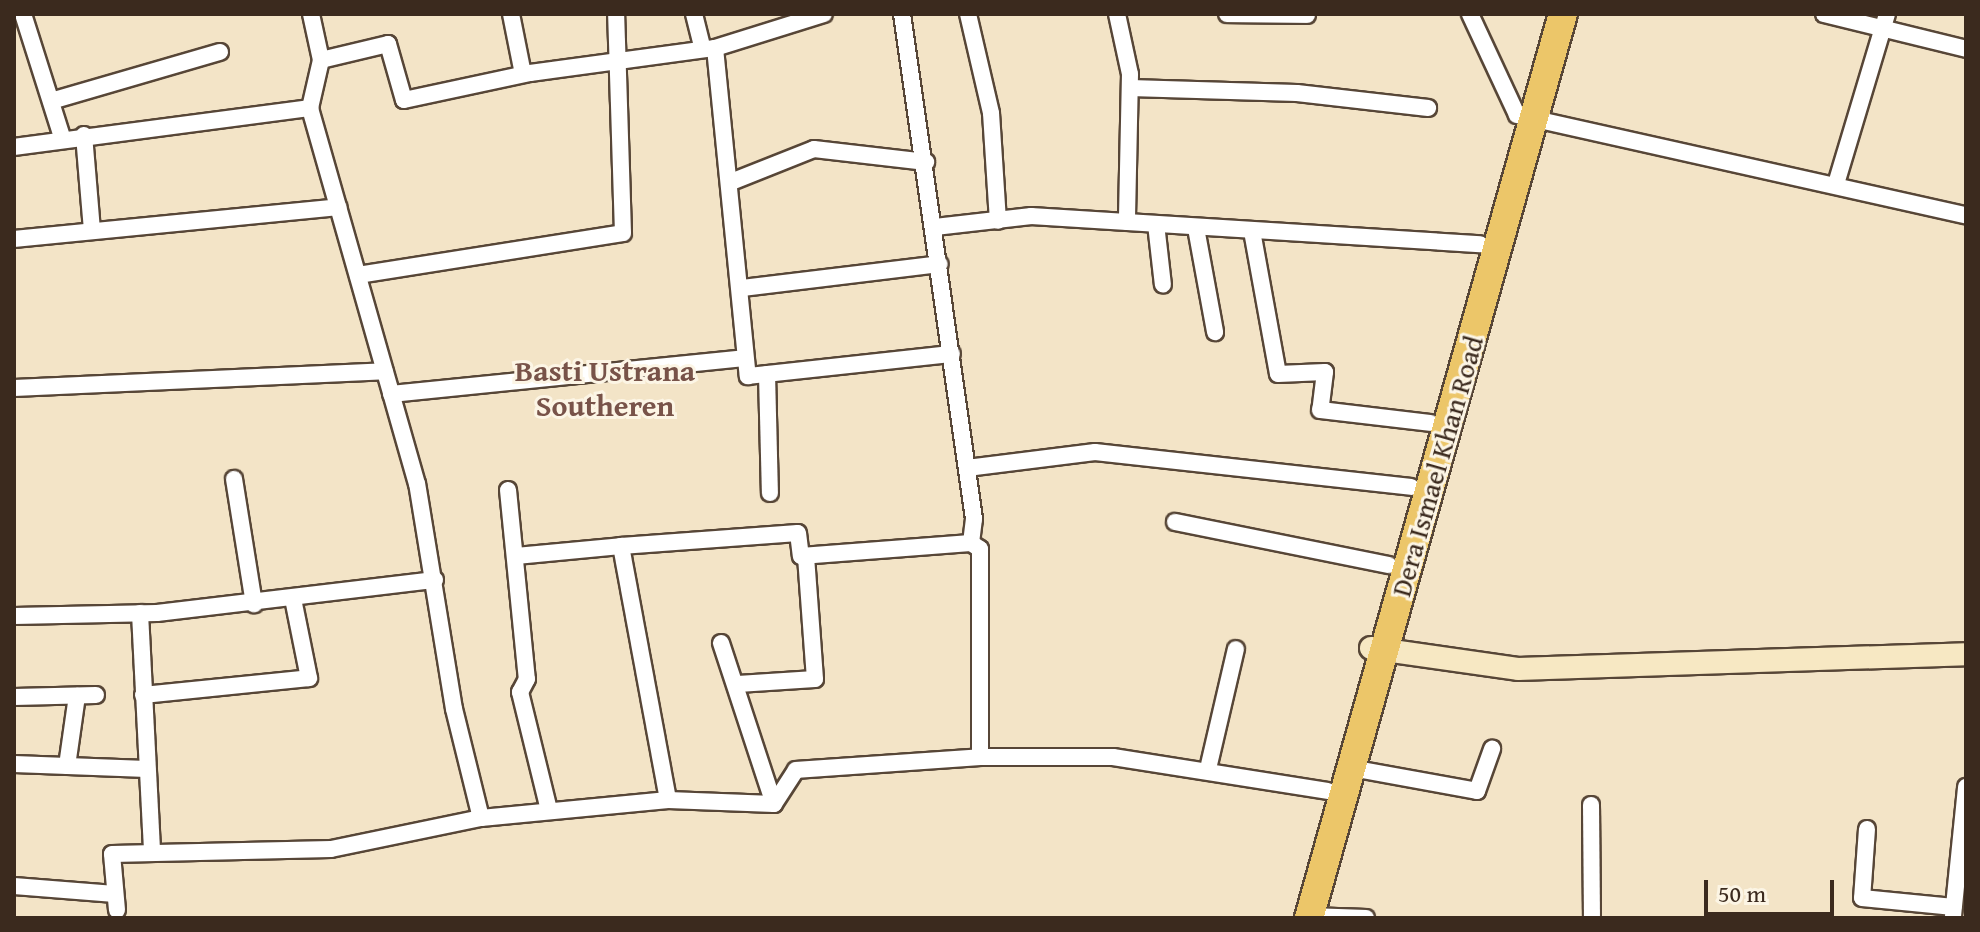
<!DOCTYPE html>
<style>
body{margin:0}
#map{position:relative;width:1980px;height:932px;overflow:hidden;background:#f3e4c7;font-family:"Gentium Book Plus",serif}
div>[style]{position:absolute}
[style*='--x']{left:calc(var(--x)*1px);top:calc(var(--y)*1px);width:calc(var(--w)*1px);rotate:calc(var(--a)*1deg)}
.roads{filter:drop-shadow(2px 0 #574637) drop-shadow(-2px 0 #574637) drop-shadow(0 2px #574637) drop-shadow(0 -2px #574637)}
.street>*{height:16px;margin:-8px;padding:0 8px;transform-origin:8px;border-radius:8px;background:#fff}
.secondary>*{height:22px;margin:-11px;padding:0 11px;transform-origin:11px;border-radius:11px;background:#f7e8c3}
.highway>*{height:28px;margin:-14px;padding:0 14px;transform-origin:14px;border-radius:14px;background:#ecc669}
span{translate:-50% -50%;white-space:nowrap;text-align:center;line-height:1.15;-webkit-text-stroke:6px #fcf5e5;paint-order:stroke}
.street-label{font-size:28px;color:#3b2a1e}
.neighbourhood-label{font-size:30px;color:#785349;font-weight:700}
.frame{position:absolute;inset:0;border:16px solid #3b2a1e;pointer-events:none}
.scale{position:absolute;left:1704px;top:880px;width:130px;height:36px;box-sizing:border-box;border:4px solid #3b2a1e;border-top:0;padding-left:10px;font-size:24px;line-height:28px;white-space:nowrap;color:#3b2a1e;-webkit-text-stroke:6px #fcf5e5;paint-order:stroke}
</style>
<div id="map">
<div class="roads">
<div class="street">
<div style="--x:23;--y:14;--w:129;--a:72.4"></div>
<div style="--x:511;--y:14;--w:61;--a:78.7"></div>
<div style="--x:694;--y:14;--w:36;--a:76"></div>
<div style="--x:968;--y:14;--w:102;--a:76.9"></div>
<div style="--x:991;--y:113;--w:108;--a:86.3"></div>
<div style="--x:1117;--y:14;--w:61;--a:77.8"></div>
<div style="--x:1130;--y:74;--w:148;--a:91.2"></div>
<div style="--x:1227;--y:14;--w:80;--a:0.7"></div>
<div style="--x:1470;--y:14;--w:111;--a:65"></div>
<div style="--x:1517;--y:115;--w:460;--a:12.6"></div>
<div style="--x:1824;--y:14;--w:146;--a:13.8"></div>
<div style="--x:715;--y:48;--w:330;--a:84.3"></div>
<div style="--x:748;--y:376;--w:205;--a:-6.2"></div>
<div style="--x:321;--y:60;--w:69;--a:-13.4"></div>
<div style="--x:388;--y:44;--w:58;--a:74.1"></div>
<div style="--x:404;--y:100;--w:129;--a:-12.1"></div>
<div style="--x:530;--y:73;--w:187;--a:-7.7"></div>
<div style="--x:715;--y:48;--w:114;--a:-17.3"></div>
<div style="--x:1130;--y:88;--w:167;--a:1.7"></div>
<div style="--x:1297;--y:93;--w:132;--a:6.5"></div>
<div style="--x:51;--y:101;--w:176;--a:-16.2"></div>
<div style="--x:84;--y:135;--w:95;--a:85.2"></div>
<div style="--x:14;--y:147;--w:299;--a:-7.5"></div>
<div style="--x:731;--y:182;--w:89;--a:-21.7"></div>
<div style="--x:814;--y:149;--w:113;--a:6.6"></div>
<div style="--x:1836;--y:184;--w:177;--a:-73.3"></div>
<div style="--x:1156;--y:224;--w:61;--a:83.5"></div>
<div style="--x:935;--y:227;--w:97;--a:-6.5"></div>
<div style="--x:1031;--y:216;--w:450;--a:3.6"></div>
<div style="--x:1196;--y:228;--w:106;--a:79.6"></div>
<div style="--x:1252;--y:231;--w:145;--a:79.7"></div>
<div style="--x:1278;--y:374;--w:47;--a:-2.4"></div>
<div style="--x:1325;--y:372;--w:38;--a:97"></div>
<div style="--x:1320;--y:410;--w:111;--a:6.7"></div>
<div style="--x:14;--y:239;--w:326;--a:-5.6"></div>
<div style="--x:358;--y:275;--w:268;--a:-9"></div>
<div style="--x:623;--y:233;--w:219;--a:-91.8"></div>
<div style="--x:742;--y:288;--w:199;--a:-6.9"></div>
<div style="--x:767;--y:374;--w:119;--a:88.6"></div>
<div style="--x:14;--y:388;--w:371;--a:-2.6"></div>
<div style="--x:391;--y:394;--w:355;--a:-5.8"></div>
<div style="--x:967;--y:468;--w:129;--a:-7.1"></div>
<div style="--x:1095;--y:452;--w:318;--a:6.3"></div>
<div style="--x:234;--y:479;--w:127;--a:80.9"></div>
<div style="--x:508;--y:490;--w:190;--a:84.3"></div>
<div style="--x:527;--y:679;--w:15;--a:118"></div>
<div style="--x:520;--y:692;--w:122;--a:76.2"></div>
<div style="--x:1175;--y:522;--w:218;--a:11.4"></div>
<div style="--x:621;--y:546;--w:177;--a:-4.2"></div>
<div style="--x:798;--y:533;--w:23;--a:83"></div>
<div style="--x:801;--y:556;--w:170;--a:-4.4"></div>
<div style="--x:516;--y:556;--w:105;--a:-5.4"></div>
<div style="--x:621;--y:546;--w:258;--a:79.5"></div>
<div style="--x:140;--y:613;--w:238;--a:87.1"></div>
<div style="--x:14;--y:616;--w:143;--a:-1.2"></div>
<div style="--x:157;--y:613;--w:280;--a:-6.8"></div>
<div style="--x:721;--y:643;--w:169;--a:71.8"></div>
<div style="--x:738;--y:684;--w:77;--a:-3.7"></div>
<div style="--x:815;--y:679;--w:123;--a:-94.2"></div>
<div style="--x:143;--y:695;--w:167;--a:-5.8"></div>
<div style="--x:309;--y:678;--w:81;--a:-101.4"></div>
<div style="--x:14;--y:697;--w:82;--a:-1.4"></div>
<div style="--x:980;--y:757;--w:133;--a:0"></div>
<div style="--x:1113;--y:757;--w:217;--a:9"></div>
<div style="--x:14;--y:764;--w:133;--a:2.2"></div>
<div style="--x:67;--y:766;--w:71;--a:-81.9"></div>
<div style="--x:1351;--y:768;--w:128;--a:10.3"></div>
<div style="--x:1477;--y:791;--w:45;--a:-70.3"></div>
<div style="--x:1208;--y:769;--w:123;--a:-76.9"></div>
<div style="--x:1591;--y:805;--w:113;--a:89.5"></div>
<div style="--x:481;--y:818;--w:188;--a:-5.5"></div>
<div style="--x:668;--y:800;--w:106;--a:2.2"></div>
<div style="--x:774;--y:804;--w:40;--a:-57.1"></div>
<div style="--x:796;--y:770;--w:184;--a:-4"></div>
<div style="--x:980;--y:757;--w:208;--a:-90"></div>
<div style="--x:980;--y:549;--w:11;--a:-146"></div>
<div style="--x:971;--y:543;--w:24;--a:-83"></div>
<div style="--x:974;--y:519;--w:510;--a:-98.11"></div>
<div style="--x:1867;--y:829;--w:69;--a:94.1"></div>
<div style="--x:1862;--y:898;--w:92;--a:5.6"></div>
<div style="--x:14;--y:886;--w:101;--a:4.5"></div>
<div style="--x:117;--y:910;--w:56;--a:-95.1"></div>
<div style="--x:112;--y:854;--w:219;--a:-1.3"></div>
<div style="--x:331;--y:849;--w:153;--a:-11.7"></div>
<div style="--x:481;--y:818;--w:112;--a:-103.9"></div>
<div style="--x:454;--y:709;--w:228;--a:-99.3"></div>
<div style="--x:417;--y:484;--w:391;--a:-105.9"></div>
<div style="--x:310;--y:108;--w:49;--a:-77.1"></div>
<div style="--x:321;--y:60;--w:47;--a:-102.3"></div>
<div style="--x:1310;--y:916;--w:56;--a:2"></div>
<div style="--x:1953;--y:916;--w:130;--a:-84.2"></div>
</div>
<div class="secondary">
<div style="--x:1371;--y:648;--w:148;--a:8.1"></div>
<div style="--x:1518;--y:669;--w:448;--a:-1.9"></div>
</div>
<div class="highway">
<div style="--x:1309;--y:918;--w:939;--a:-74.31"></div>
</div>
</div>
<div class="street-label">
<span style="left:1437px;top:466px;rotate:-74deg">Dera Ismael Khan Road</span>
</div>
<div class="neighbourhood-label">
<span style="left:605px;top:387px">Basti Ustrana<br>Southeren</span>
</div>
<div class="frame"></div>
<div class="scale">50 m</div>
</div>
